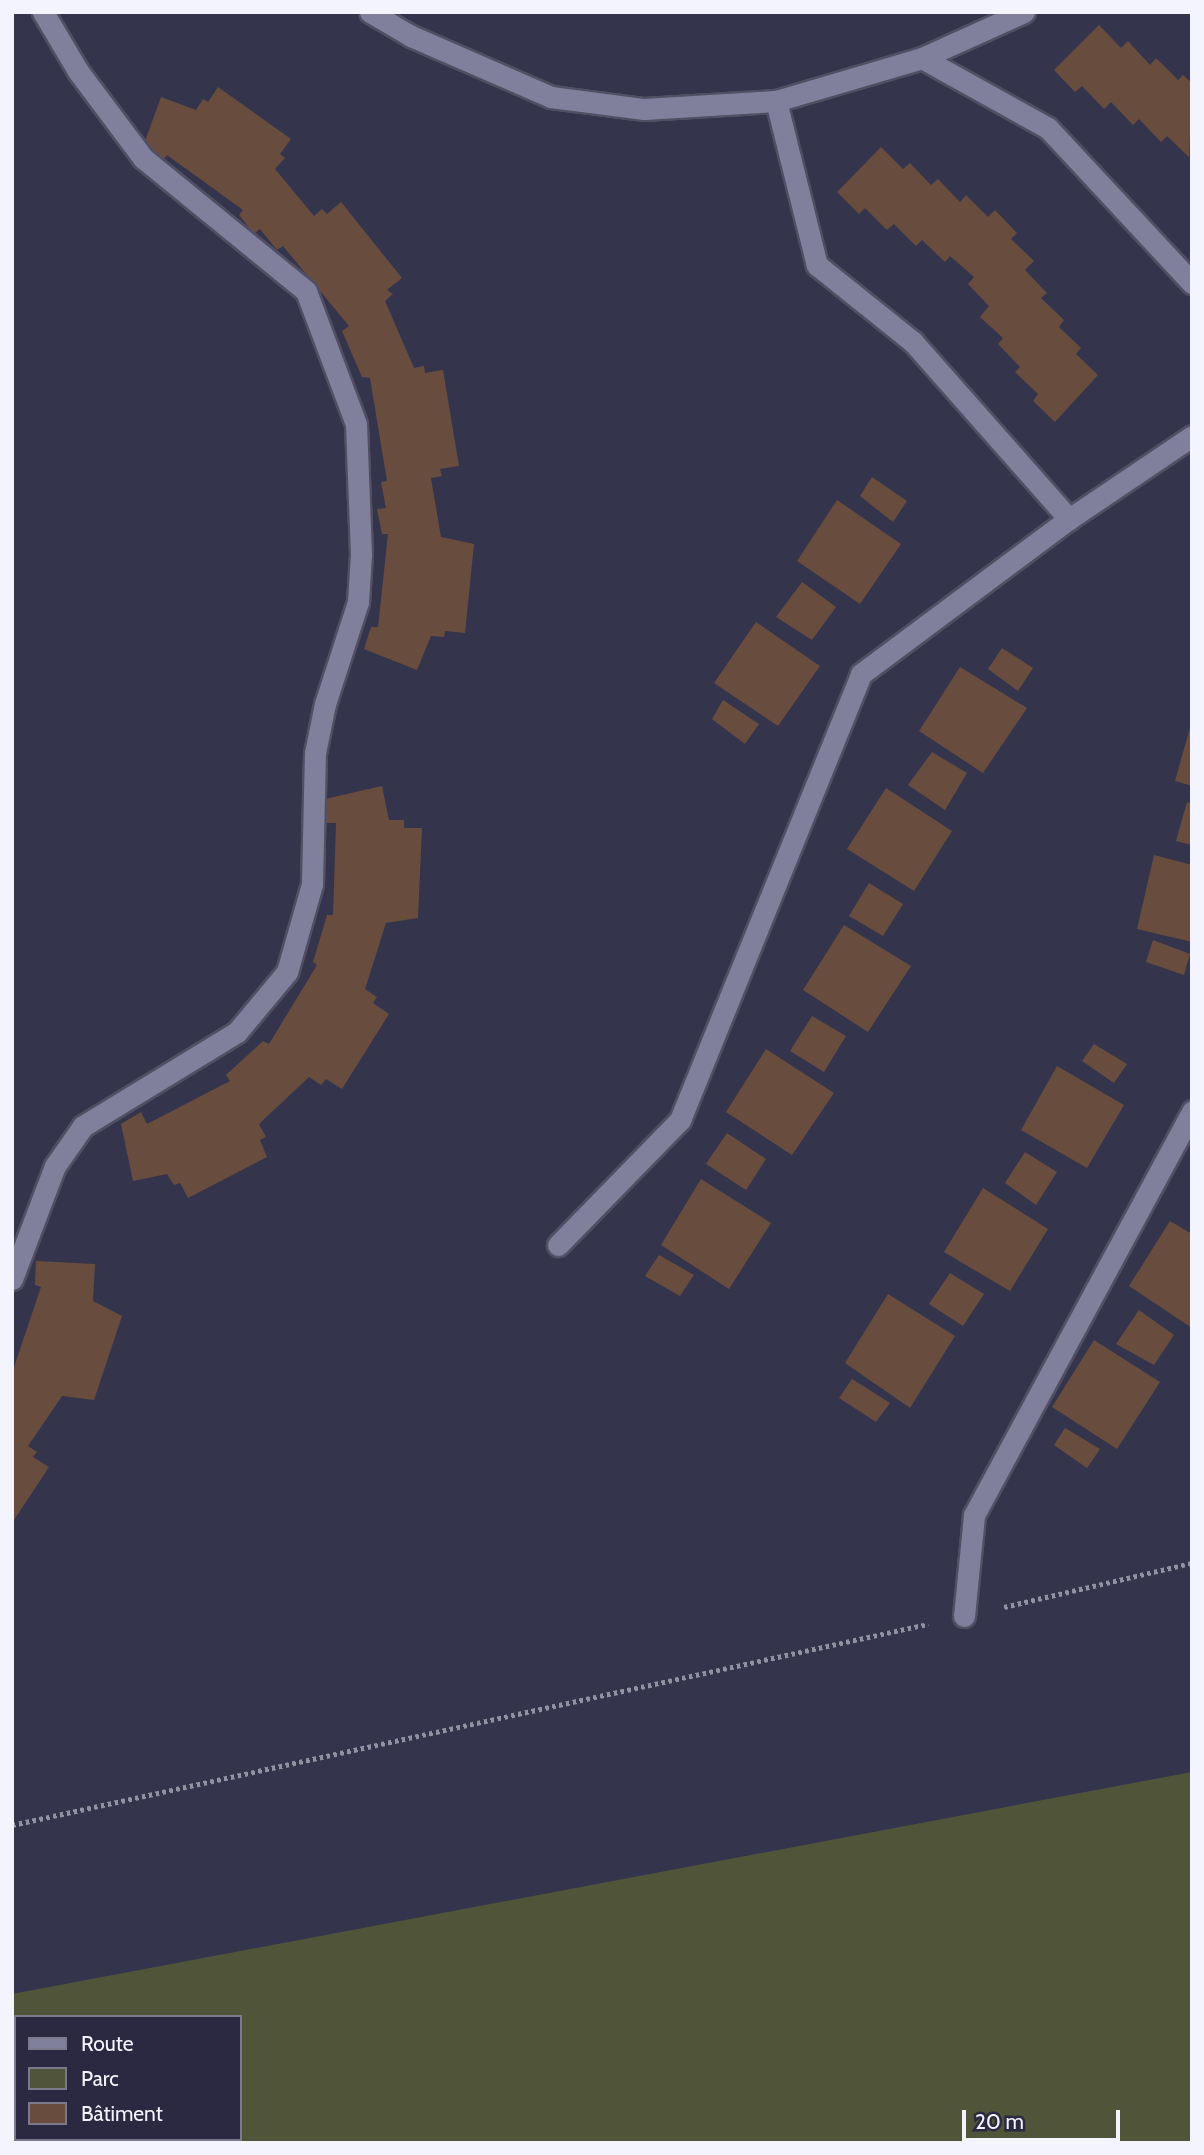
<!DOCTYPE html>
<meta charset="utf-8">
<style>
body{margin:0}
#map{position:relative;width:1204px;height:2155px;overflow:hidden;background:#34344c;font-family:Cabin,sans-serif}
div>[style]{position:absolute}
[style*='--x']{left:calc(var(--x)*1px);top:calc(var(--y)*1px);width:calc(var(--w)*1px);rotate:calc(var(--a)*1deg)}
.green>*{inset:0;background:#505539}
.building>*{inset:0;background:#684d3f}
.path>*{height:4.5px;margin-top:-2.25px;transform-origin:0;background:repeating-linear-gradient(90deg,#9091a1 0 3.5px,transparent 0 7px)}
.roads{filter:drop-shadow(2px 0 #504f63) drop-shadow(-2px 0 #504f63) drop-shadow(0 2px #504f63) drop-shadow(0 -2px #504f63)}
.street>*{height:21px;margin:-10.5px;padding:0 10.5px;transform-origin:10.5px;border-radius:10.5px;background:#80809d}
span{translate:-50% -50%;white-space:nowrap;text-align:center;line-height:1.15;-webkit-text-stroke:5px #2a2941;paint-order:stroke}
.frame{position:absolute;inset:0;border:14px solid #f3f4fd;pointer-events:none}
.legend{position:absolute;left:14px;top:2015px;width:228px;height:126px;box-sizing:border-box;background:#2a2941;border:2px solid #7a7a8c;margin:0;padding:9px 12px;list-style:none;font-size:21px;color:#f3f4fd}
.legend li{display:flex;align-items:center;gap:14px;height:35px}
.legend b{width:35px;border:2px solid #7a7a8c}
.scale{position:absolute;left:962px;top:2110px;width:158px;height:32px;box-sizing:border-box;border:4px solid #f3f4fd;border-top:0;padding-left:9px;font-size:21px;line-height:24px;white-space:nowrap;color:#f3f4fd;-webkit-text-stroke:5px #2a2941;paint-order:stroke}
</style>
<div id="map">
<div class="green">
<div style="clip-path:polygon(evenodd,1192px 1772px,1192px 2143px,12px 2143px,12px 1994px,1192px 1772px,16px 2017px,240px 2017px,240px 2139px,16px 2139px,16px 2017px)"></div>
</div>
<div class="building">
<div style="clip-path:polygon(1099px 25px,1121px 48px,1128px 41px,1150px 65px,1156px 58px,1178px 80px,1183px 75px,1192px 83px,1189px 157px,1167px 136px,1161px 142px,1139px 119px,1133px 125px,1111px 102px,1104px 109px,1082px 86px,1075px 92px,1054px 70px)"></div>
<div style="clip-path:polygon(218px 87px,291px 139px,280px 154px,285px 158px,275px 169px,314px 216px,322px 209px,327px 214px,341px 202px,402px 278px,387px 290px,393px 294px,385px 301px,414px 368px,424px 366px,425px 373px,443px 370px,459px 466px,440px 469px,442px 476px,431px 478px,441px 537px,474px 544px,465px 633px,445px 631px,444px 637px,431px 636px,417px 670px,364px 649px,371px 627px,378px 627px,388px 534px,382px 534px,377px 509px,386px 508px,381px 482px,387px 481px,370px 378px,362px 377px,342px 331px,349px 326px,283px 246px,277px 250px,260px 229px,254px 234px,239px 215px,243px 210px,167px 155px,163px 160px,141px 152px,161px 97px,196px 110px,203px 99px,208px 102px)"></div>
<div style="clip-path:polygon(881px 147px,903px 169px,910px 163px,931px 185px,938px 179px,960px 202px,966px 195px,988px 217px,995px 210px,1017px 233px,1011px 239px,1034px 261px,1025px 270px,1047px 293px,1041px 298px,1064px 320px,1059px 327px,1081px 348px,1076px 354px,1098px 375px,1055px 422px,1033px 401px,1038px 394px,1015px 372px,1020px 367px,998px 344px,1003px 338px,980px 317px,989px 306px,968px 284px,974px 277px,950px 256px,945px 262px,922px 240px,916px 246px,894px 224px,887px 230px,865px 208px,859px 214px,837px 192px)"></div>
<div style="clip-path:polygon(872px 477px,907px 501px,893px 522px,860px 496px)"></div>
<div style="clip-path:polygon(837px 500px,901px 544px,860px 604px,797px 561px)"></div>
<div style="clip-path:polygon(802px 582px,836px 607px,812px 640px,776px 617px)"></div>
<div style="clip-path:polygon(756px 622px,820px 666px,778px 726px,714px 683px)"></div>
<div style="clip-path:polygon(1002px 648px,1033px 668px,1018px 691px,988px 669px)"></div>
<div style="clip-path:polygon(960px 667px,1027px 708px,983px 773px,919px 731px)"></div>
<div style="clip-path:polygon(723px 700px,759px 724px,745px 744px,712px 719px)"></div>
<div style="clip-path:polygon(1191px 724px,1192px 724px,1192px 786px,1175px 781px)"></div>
<div style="clip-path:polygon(932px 752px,967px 773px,945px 810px,908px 785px)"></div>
<div style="clip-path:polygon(382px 786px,389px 820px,404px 820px,404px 828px,422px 828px,418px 918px,386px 923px,365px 989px,377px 997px,373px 1003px,389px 1014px,342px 1089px,326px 1079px,321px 1085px,309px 1077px,259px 1124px,266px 1137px,260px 1140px,267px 1157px,188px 1198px,180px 1183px,174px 1185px,167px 1174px,133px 1181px,121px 1124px,141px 1112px,147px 1124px,230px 1081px,226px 1075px,263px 1041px,269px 1044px,317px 965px,313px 962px,327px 915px,333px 915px,336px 823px,323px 823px,325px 799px)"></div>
<div style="clip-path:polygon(886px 788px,952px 831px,914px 891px,847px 849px)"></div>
<div style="clip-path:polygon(1187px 802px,1192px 804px,1192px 845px,1176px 841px)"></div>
<div style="clip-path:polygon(1154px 855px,1192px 865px,1192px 942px,1137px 929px)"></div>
<div style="clip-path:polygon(869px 883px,903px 904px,883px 936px,849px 916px)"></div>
<div style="clip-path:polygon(844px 925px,911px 966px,868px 1032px,803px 990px)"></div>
<div style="clip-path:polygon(1153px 940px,1190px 954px,1184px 975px,1146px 962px)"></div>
<div style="clip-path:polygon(812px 1016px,846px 1036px,824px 1072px,790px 1051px)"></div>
<div style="clip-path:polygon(1094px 1044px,1127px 1064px,1114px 1083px,1082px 1061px)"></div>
<div style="clip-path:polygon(766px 1049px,834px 1093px,792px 1155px,726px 1112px)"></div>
<div style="clip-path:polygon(1057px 1066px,1124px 1105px,1087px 1168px,1021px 1130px)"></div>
<div style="clip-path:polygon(727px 1133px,766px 1159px,746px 1190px,706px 1164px)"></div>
<div style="clip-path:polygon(1025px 1152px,1057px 1172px,1036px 1205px,1005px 1183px)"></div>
<div style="clip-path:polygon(701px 1179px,771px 1223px,729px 1289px,661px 1245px)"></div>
<div style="clip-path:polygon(983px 1188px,1048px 1229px,1010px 1291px,944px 1252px)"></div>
<div style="clip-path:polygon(1170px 1221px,1192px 1234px,1192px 1328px,1129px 1286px)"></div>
<div style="clip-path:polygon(659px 1255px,694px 1275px,680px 1296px,645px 1276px)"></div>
<div style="clip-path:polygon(36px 1261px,95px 1264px,93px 1301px,122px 1316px,94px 1400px,62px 1396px,28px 1446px,37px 1452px,33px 1457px,49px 1467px,12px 1523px,12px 1373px,41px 1287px,35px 1285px)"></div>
<div style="clip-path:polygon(950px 1273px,984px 1294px,963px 1326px,929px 1304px)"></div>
<div style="clip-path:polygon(888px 1294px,955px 1336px,910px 1408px,845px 1363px)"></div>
<div style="clip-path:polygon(1139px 1310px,1174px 1335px,1154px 1365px,1116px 1344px)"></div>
<div style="clip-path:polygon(1094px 1340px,1160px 1382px,1117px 1449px,1052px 1407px)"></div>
<div style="clip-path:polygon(852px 1379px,890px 1403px,876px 1422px,839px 1398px)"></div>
<div style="clip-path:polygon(1065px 1428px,1100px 1449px,1087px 1468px,1054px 1445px)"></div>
</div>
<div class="path">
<div style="--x:1004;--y:1607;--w:193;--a:-13.2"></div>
<div style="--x:12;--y:1825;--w:938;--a:-12.38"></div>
</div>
<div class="roads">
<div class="street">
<div style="--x:370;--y:12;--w:48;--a:30.3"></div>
<div style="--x:411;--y:36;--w:153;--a:23.5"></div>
<div style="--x:551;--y:97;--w:94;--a:7.4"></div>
<div style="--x:644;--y:109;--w:132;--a:-3.5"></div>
<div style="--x:776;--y:101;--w:152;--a:-16.4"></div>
<div style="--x:922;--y:58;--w:112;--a:-24.3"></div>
<div style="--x:922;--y:58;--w:144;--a:29.1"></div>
<div style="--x:1048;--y:128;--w:212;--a:47.1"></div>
<div style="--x:776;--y:101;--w:169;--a:76"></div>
<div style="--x:817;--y:265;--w:123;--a:38.7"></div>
<div style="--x:913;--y:342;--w:236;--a:48.6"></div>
<div style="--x:558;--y:1245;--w:175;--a:-45.7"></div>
<div style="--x:680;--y:1120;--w:481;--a:-67.9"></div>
<div style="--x:861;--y:674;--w:259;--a:-36.7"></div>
<div style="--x:1069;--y:519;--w:148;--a:-34"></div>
<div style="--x:12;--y:1279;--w:121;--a:-69.2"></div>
<div style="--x:55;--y:1166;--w:49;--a:-55"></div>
<div style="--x:83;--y:1126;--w:180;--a:-31.4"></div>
<div style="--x:237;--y:1032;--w:78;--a:-50.2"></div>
<div style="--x:287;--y:972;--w:91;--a:-74.1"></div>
<div style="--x:312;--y:884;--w:131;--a:-88.7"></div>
<div style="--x:315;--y:753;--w:50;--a:-78.5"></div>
<div style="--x:325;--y:704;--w:107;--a:-72.1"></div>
<div style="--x:358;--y:602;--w:48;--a:-86.4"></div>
<div style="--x:361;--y:554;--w:130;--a:-92.2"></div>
<div style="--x:356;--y:424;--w:142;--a:-110.6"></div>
<div style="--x:306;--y:291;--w:210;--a:-140.8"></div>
<div style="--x:143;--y:158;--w:109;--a:-126.8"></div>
<div style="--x:78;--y:71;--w:69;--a:-120.7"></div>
<div style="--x:964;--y:1616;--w:101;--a:-84.3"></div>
<div style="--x:974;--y:1515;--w:459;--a:-61.6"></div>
</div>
</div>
<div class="frame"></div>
<ul class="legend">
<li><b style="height:9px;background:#80809d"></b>Route</li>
<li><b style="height:19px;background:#505539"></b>Parc</li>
<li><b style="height:19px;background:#684d3f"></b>Bâtiment</li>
</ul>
<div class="scale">20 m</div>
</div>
